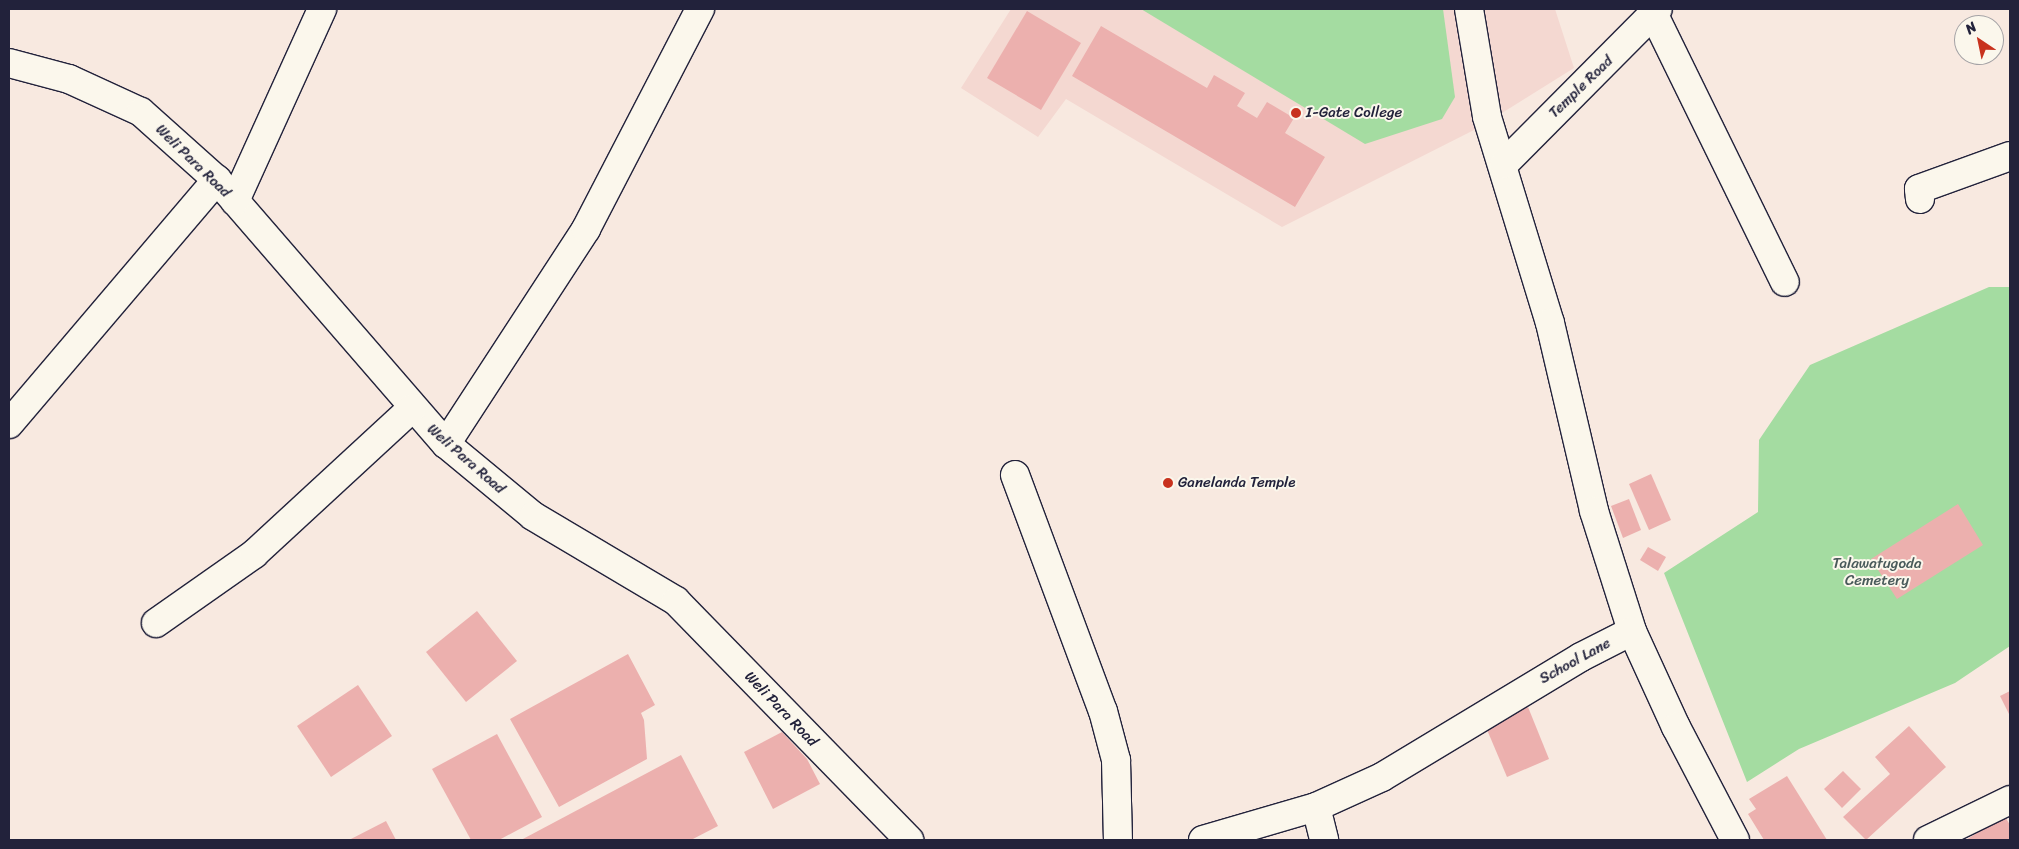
<!DOCTYPE html>
<style>
body{margin:0}
#map{position:relative;width:2019px;height:849px;overflow:hidden;background:#f8e9e0;font-family:Sriracha,sans-serif}
div>[style]{position:absolute}
[style*='--x']{left:calc(var(--x)*1px);top:calc(var(--y)*1px);width:calc(var(--w)*1px);rotate:calc(var(--a)*1deg)}
.built>*{inset:0;background:#f4d8d1}
.green>*{inset:0;background:#a4dca1}
.building>*{inset:0;background:#ecb0ae}
.roads{filter:drop-shadow(1px 0 #22223b) drop-shadow(-1px 0 #22223b) drop-shadow(0 1px #22223b) drop-shadow(0 -1px #22223b)}
.minor>*{height:28px;margin:-14px;padding:0 14px;transform-origin:14px;border-radius:14px;background:#fbf7ec}
.dots>*{width:14px;height:14px;translate:-50% -50%;box-sizing:border-box;border:2px solid #fbf7ec;border-radius:50%}
span{translate:-50% -50%;white-space:nowrap;text-align:center;line-height:1.15;-webkit-text-stroke:4px #fbf7ec;paint-order:stroke}
.street-label{font-size:15px;color:#22223b}
.poi-label{font-size:15px;color:#22223b}
.left{translate:0 -50%;text-align:left}
.park-label{font-size:15px;color:#495a5a}
.frame{position:absolute;inset:0;border:10px solid #22223b;pointer-events:none}
.north{position:absolute;left:1954px;top:15px;width:50px;height:50px;box-sizing:border-box;background:#fbf7ec;border:1px solid #a4a2a5;border-radius:50%;rotate:326deg;font-size:14px;font-weight:700;line-height:20px;text-align:center;color:#22223b}
.north::after{content:'';display:block;margin:auto;width:18px;height:22px;background:#c8321e;clip-path:polygon(50% 0,100% 100%,50% 72%,0 100%)}
</style>
<div id="map">
<div class="built">
<div style="clip-path:polygon(1011px 9px,1555px 9px,1574px 68px,1478px 128px,1282px 227px,1066px 99px,1038px 137px,961px 88px)"></div>
</div>
<div class="green">
<div style="clip-path:polygon(1141px 9px,1443px 9px,1455px 97px,1442px 119px,1365px 144px)"></div>
<div style="clip-path:polygon(1989px 287px,2010px 287px,2010px 646px,1955px 683px,1799px 749px,1747px 782px,1664px 573px,1758px 512px,1759px 440px,1810px 365px)"></div>
</div>
<div class="building">
<div style="clip-path:polygon(1027px 11px,1081px 43px,1041px 110px,987px 78px)"></div>
<div style="clip-path:polygon(1101px 26px,1207px 88px,1214px 75px,1245px 93px,1237px 106px,1257px 118px,1267px 102px,1294px 118px,1285px 133px,1325px 157px,1295px 207px,1072px 76px)"></div>
<div style="clip-path:polygon(1651px 474px,1671px 520px,1649px 530px,1629px 484px)"></div>
<div style="clip-path:polygon(1629px 499px,1641px 530px,1623px 538px,1611px 506px)"></div>
<div style="clip-path:polygon(1958px 504px,1983px 545px,1897px 599px,1871px 559px)"></div>
<div style="clip-path:polygon(1648px 547px,1666px 557px,1658px 571px,1640px 560px)"></div>
<div style="clip-path:polygon(477px 611px,517px 661px,466px 702px,426px 652px)"></div>
<div style="clip-path:polygon(628px 654px,655px 705px,641px 713px,644px 720px,647px 759px,559px 807px,510px 719px)"></div>
<div style="clip-path:polygon(358px 685px,392px 736px,331px 777px,297px 726px)"></div>
<div style="clip-path:polygon(2010px 691px,2010px 716px,2000px 696px)"></div>
<div style="clip-path:polygon(1528px 707px,1549px 759px,1507px 777px,1485px 725px)"></div>
<div style="clip-path:polygon(1909px 726px,1946px 767px,1866px 840px,1843px 817px,1890px 774px,1875px 757px)"></div>
<div style="clip-path:polygon(782px 732px,807px 759px,820px 784px,773px 809px,744px 752px)"></div>
<div style="clip-path:polygon(497px 734px,542px 817px,499px 840px,471px 840px,432px 769px)"></div>
<div style="clip-path:polygon(681px 755px,718px 826px,691px 840px,521px 840px)"></div>
<div style="clip-path:polygon(1843px 771px,1861px 789px,1842px 808px,1824px 789px)"></div>
<div style="clip-path:polygon(1787px 776px,1827px 840px,1764px 840px,1748px 814px,1756px 809px,1749px 799px)"></div>
<div style="clip-path:polygon(2004px 815px,2010px 825px,2010px 840px,1966px 840px)"></div>
<div style="clip-path:polygon(386px 821px,396px 840px,349px 840px)"></div>
</div>
<div class="roads">
<div class="minor">
<div style="--x:1469;--y:9;--w:109;--a:80.5"></div>
<div style="--x:1487;--y:117;--w:215;--a:73"></div>
<div style="--x:1550;--y:323;--w:193;--a:76.8"></div>
<div style="--x:1594;--y:511;--w:126;--a:72.4"></div>
<div style="--x:1654;--y:15;--w:297;--a:63.9"></div>
<div style="--x:9;--y:63;--w:62;--a:14.9"></div>
<div style="--x:69;--y:79;--w:79;--a:24.6"></div>
<div style="--x:141;--y:112;--w:102;--a:41.8"></div>
<div style="--x:217;--y:180;--w:349;--a:49.1"></div>
<div style="--x:446;--y:444;--w:113;--a:39.6"></div>
<div style="--x:533;--y:516;--w:166;--a:30.7"></div>
<div style="--x:676;--y:601;--w:334;--a:45.7"></div>
<div style="--x:1504;--y:164;--w:218;--a:-45.2"></div>
<div style="--x:1920;--y:199;--w:10;--a:-96"></div>
<div style="--x:1919;--y:189;--w:97;--a:-19.9"></div>
<div style="--x:235;--y:201;--w:211;--a:-65.6"></div>
<div style="--x:9;--y:424;--w:321;--a:-49.6"></div>
<div style="--x:446;--y:444;--w:257;--a:-56.9"></div>
<div style="--x:586;--y:229;--w:248;--a:-62.6"></div>
<div style="--x:1015;--y:475;--w:252;--a:69.6"></div>
<div style="--x:1103;--y:711;--w:51;--a:75.1"></div>
<div style="--x:1116;--y:760;--w:80;--a:88.6"></div>
<div style="--x:156;--y:623;--w:120;--a:-35.1"></div>
<div style="--x:254;--y:554;--w:215;--a:-42.7"></div>
<div style="--x:1316;--y:807;--w:34;--a:76"></div>
<div style="--x:1203;--y:840;--w:118;--a:-16.3"></div>
<div style="--x:1316;--y:807;--w:72;--a:-24.4"></div>
<div style="--x:1382;--y:777;--w:232;--a:-31.1"></div>
<div style="--x:1581;--y:657;--w:57;--a:-27"></div>
<div style="--x:1632;--y:631;--w:106;--a:65.4"></div>
<div style="--x:1676;--y:727;--w:127;--a:62.4"></div>
<div style="--x:1928;--y:840;--w:91;--a:-26"></div>
</div>
</div>
<div class="dots">
<div style="left:1296px;top:113px;background:#c8321e"></div>
<div style="left:1168px;top:483px;background:#c8321e"></div>
</div>
<div class="street-label">
<span style="left:1581px;top:87px;rotate:-44deg">Temple Road</span>
<span style="left:193px;top:161px;rotate:44deg">Weli Para Road</span>
<span style="left:466px;top:459px;rotate:41deg">Weli Para Road</span>
<span style="left:1575px;top:661px;rotate:-29deg">School Lane</span>
<span style="left:781px;top:709px;rotate:46deg">Weli Para Road</span>
</div>
<div class="poi-label">
<span class="left" style="left:1306px;top:113px">I-Gate College</span>
<span class="left" style="left:1178px;top:483px">Ganelanda Temple</span>
</div>
<div class="park-label">
<span style="left:1877px;top:572px">Talawatugoda<br>Cemetery</span>
</div>
<div class="frame"></div>
<div class="north">N</div>
</div>
